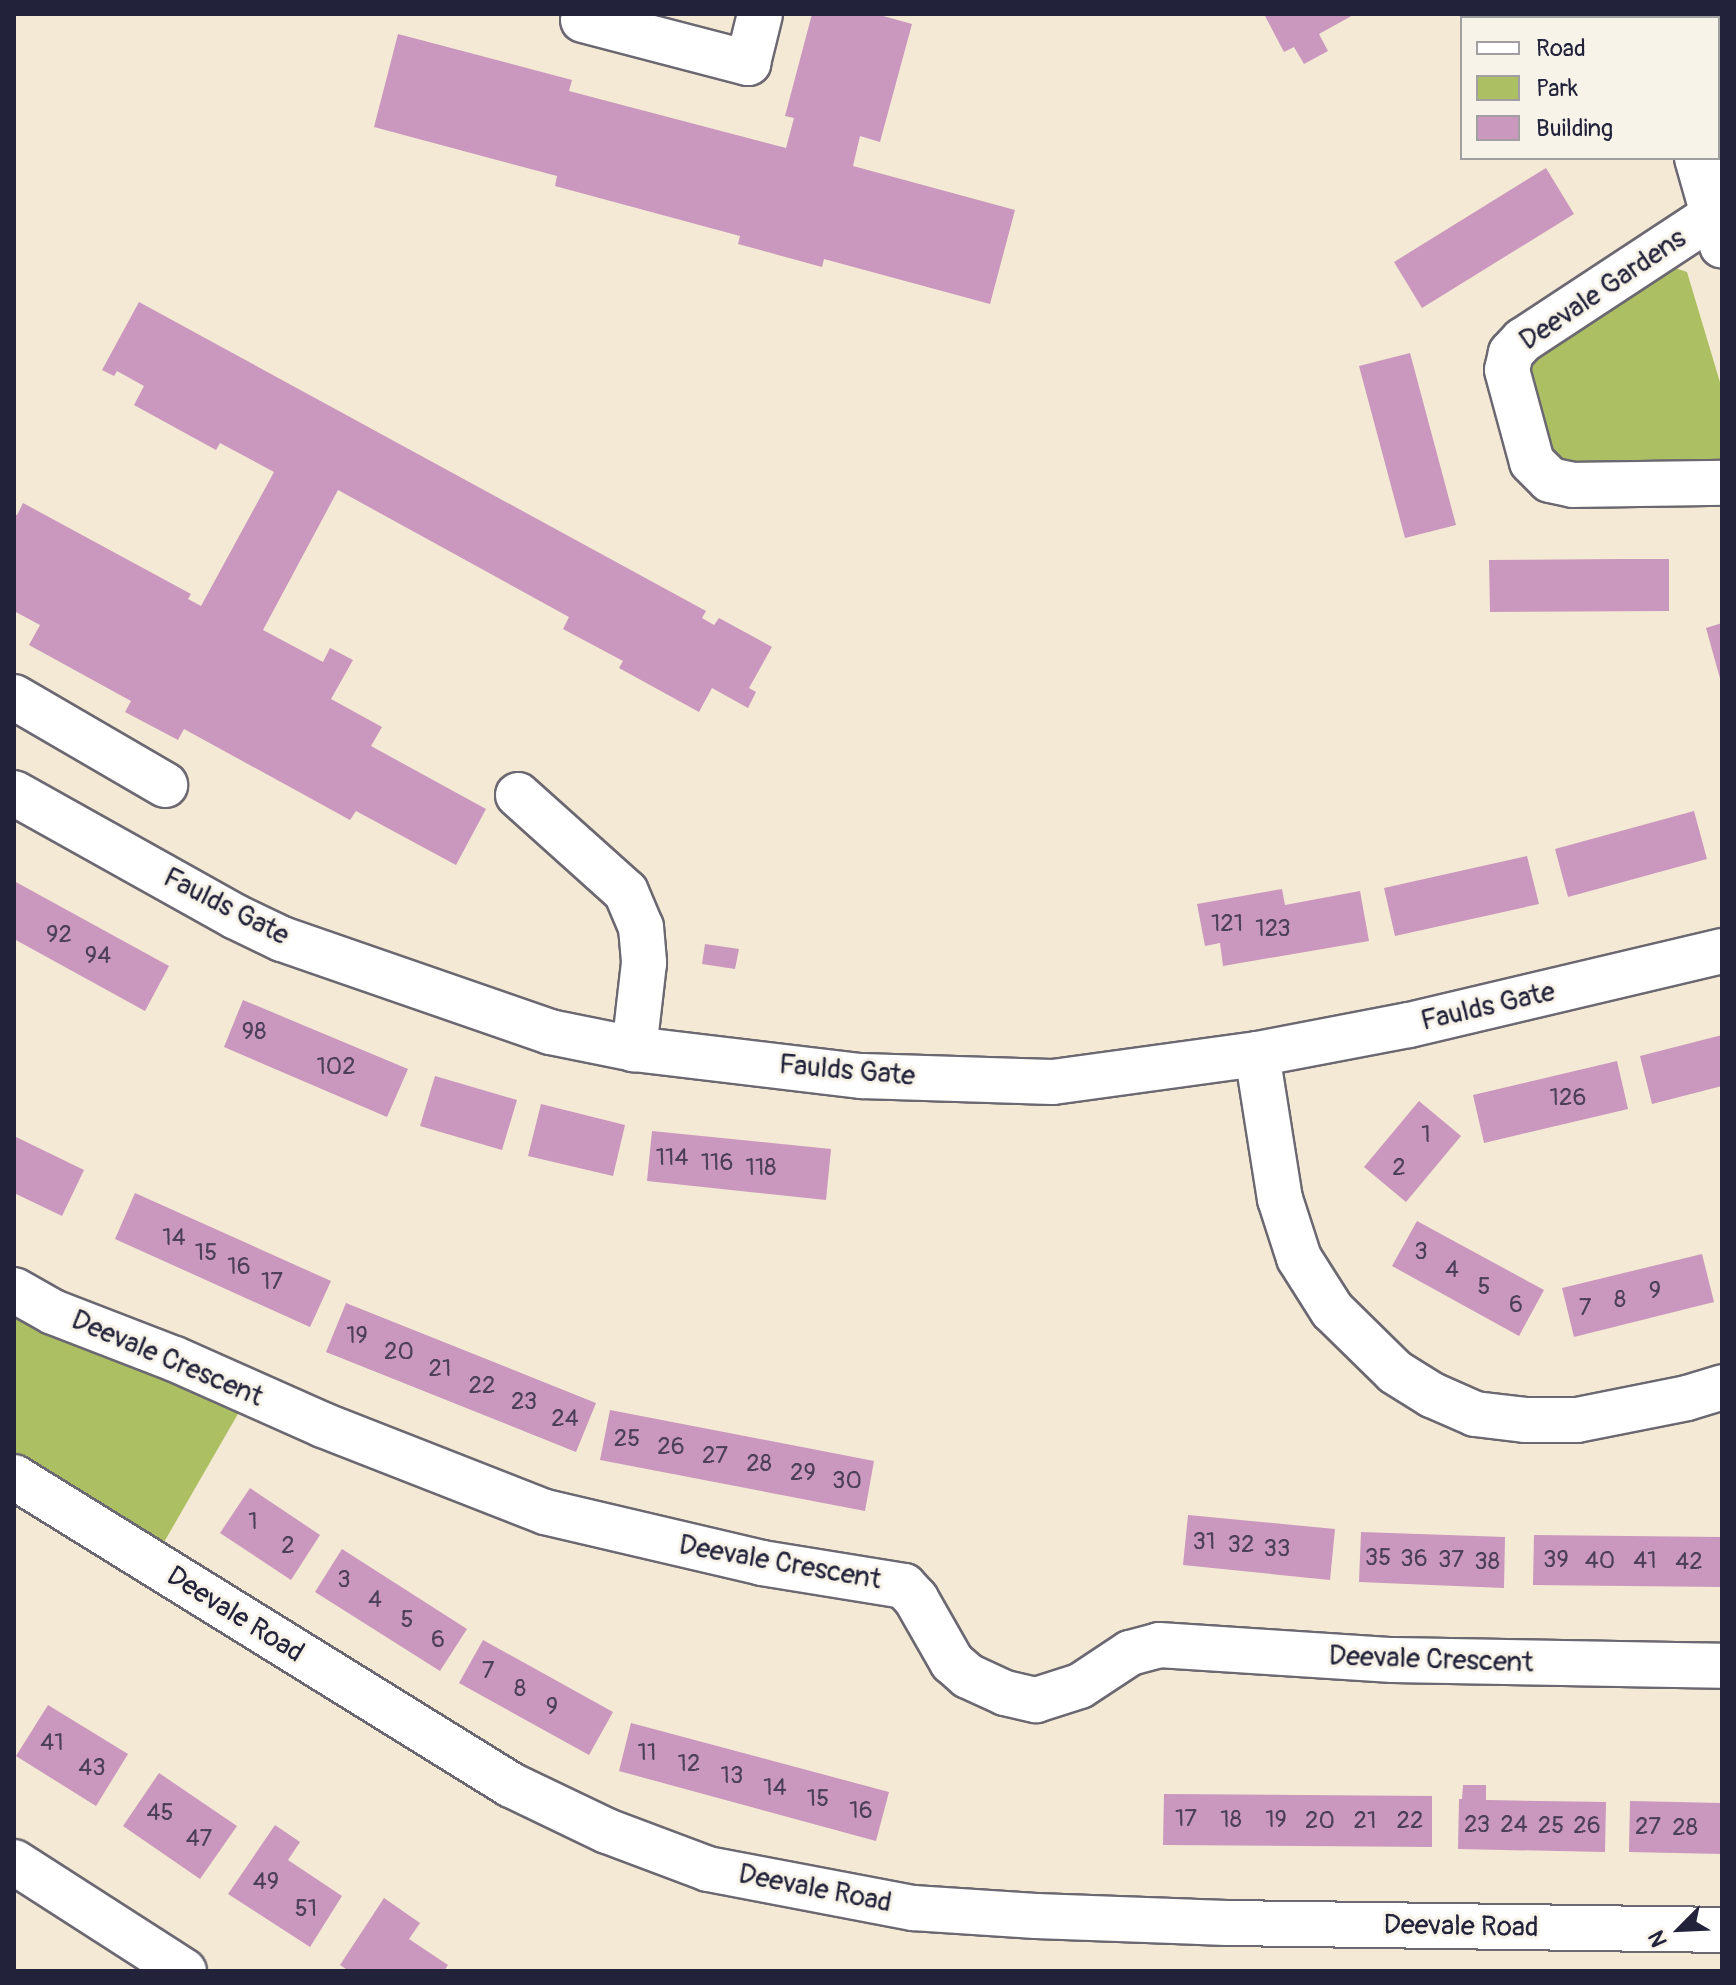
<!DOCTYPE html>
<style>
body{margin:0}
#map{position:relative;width:1736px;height:1985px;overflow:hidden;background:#f4e9d4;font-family:Pangolin,sans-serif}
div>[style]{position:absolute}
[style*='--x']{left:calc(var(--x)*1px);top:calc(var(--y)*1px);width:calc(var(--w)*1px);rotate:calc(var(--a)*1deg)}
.green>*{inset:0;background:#acbf62}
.building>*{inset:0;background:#ca97be}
.roads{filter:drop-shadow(2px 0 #6c6871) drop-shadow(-2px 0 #6c6871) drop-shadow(0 2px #6c6871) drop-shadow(0 -2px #6c6871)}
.minor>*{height:44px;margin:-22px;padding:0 22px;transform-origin:22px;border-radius:22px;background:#fff}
span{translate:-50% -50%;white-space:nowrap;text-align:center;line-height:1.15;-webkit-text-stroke:6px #f7f3e8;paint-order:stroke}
.number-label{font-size:24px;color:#4c3f5c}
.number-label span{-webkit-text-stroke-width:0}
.street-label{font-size:28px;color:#22223b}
.frame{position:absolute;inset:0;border:16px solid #22223b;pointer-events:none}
.legend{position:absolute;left:1460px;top:16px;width:260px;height:144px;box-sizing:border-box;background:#f7f3e8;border:2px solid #a29fa3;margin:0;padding:10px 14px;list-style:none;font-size:24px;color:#22223b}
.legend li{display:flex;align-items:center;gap:16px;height:40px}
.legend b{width:40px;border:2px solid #a29fa3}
.north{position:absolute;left:1640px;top:1889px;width:80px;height:80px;-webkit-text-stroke:6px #f7f3e8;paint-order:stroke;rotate:246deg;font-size:22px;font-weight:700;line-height:32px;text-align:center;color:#22223b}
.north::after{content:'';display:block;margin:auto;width:28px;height:36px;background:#22223b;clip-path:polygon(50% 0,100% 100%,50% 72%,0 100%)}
</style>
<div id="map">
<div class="green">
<div style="clip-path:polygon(1675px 268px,1687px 272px,1722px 389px,1722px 461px,1707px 467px,1579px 467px,1569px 463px,1556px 454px,1548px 441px,1529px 377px,1530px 360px,1660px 271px)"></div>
<div style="clip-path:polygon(14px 1290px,250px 1393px,152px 1563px,14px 1477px)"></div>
</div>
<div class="building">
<div style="clip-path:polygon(812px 14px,876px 14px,912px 24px,880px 142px,860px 136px,853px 166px,1015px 210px,990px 304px,824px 259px,822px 267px,738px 244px,740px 236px,555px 186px,557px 176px,374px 127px,398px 34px,572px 80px,569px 91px,786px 148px,794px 118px,785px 116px)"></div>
<div style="clip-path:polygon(1264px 14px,1355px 14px,1319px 34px,1328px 51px,1304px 64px,1294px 47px,1284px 52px)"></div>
<div style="clip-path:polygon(1485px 14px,1545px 14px,1548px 18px,1488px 18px)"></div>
<div style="clip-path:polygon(1546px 168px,1574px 214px,1422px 308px,1394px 262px)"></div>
<div style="clip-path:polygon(139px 302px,706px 611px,702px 618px,714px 625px,719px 618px,772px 647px,749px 688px,756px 692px,748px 708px,712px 688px,699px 712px,619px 668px,623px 661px,563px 629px,569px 617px,338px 490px,263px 630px,323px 662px,330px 648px,353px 660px,331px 699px,382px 727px,371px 746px,486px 809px,456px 865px,356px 811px,350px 820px,184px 729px,178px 740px,125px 712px,131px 701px,29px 645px,40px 625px,14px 611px,14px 514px,17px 515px,23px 503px,191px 594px,188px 599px,201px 606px,274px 472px,220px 443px,216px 450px,134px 405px,144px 386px,117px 371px,114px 376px,102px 370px)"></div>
<div style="clip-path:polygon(1410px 353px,1456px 525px,1405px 538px,1359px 366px)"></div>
<div style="clip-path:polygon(1624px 559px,1669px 559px,1669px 611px,1490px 612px,1489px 560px)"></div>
<div style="clip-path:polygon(1722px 623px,1722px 682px,1721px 682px,1706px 628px)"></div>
<div style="clip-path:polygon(1694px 811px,1707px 859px,1568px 897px,1555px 849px)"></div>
<div style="clip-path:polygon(1527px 856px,1539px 904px,1395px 936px,1384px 888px)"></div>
<div style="clip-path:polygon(14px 881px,169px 966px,145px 1011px,14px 939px)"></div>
<div style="clip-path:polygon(1282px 889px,1285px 905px,1360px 891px,1369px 941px,1223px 966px,1220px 943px,1205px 946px,1197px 904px)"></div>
<div style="clip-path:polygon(705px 944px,739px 949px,735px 969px,702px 964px)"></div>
<div style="clip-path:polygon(243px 1000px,408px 1069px,387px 1117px,224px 1047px)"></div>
<div style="clip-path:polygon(1722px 1035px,1722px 1086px,1652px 1104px,1640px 1056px)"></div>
<div style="clip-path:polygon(1617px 1061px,1628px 1109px,1484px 1143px,1473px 1095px)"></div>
<div style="clip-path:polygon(435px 1076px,517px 1100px,502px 1150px,420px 1126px)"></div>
<div style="clip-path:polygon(1419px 1101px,1461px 1136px,1406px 1202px,1364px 1167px)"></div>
<div style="clip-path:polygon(541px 1104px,625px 1125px,613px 1176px,528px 1156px)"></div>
<div style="clip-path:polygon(652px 1131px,831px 1149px,826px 1200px,647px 1181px)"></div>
<div style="clip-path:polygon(14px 1136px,84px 1170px,62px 1216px,14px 1193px)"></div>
<div style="clip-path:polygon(135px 1193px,331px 1281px,310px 1327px,115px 1239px)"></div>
<div style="clip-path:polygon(1417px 1221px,1544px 1290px,1519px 1336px,1392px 1266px)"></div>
<div style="clip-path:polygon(1702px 1254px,1714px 1302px,1574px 1337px,1562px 1288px)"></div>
<div style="clip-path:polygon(346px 1303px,596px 1403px,576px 1452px,326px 1352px)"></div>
<div style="clip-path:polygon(610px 1410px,874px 1461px,865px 1511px,600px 1460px)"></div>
<div style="clip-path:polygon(250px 1488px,320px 1535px,291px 1580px,220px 1533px)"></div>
<div style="clip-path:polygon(1188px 1515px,1335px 1529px,1330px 1580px,1183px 1565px)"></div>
<div style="clip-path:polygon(1361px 1532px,1505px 1537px,1504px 1588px,1359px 1582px)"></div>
<div style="clip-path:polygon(1534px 1535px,1722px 1537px,1722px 1587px,1533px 1585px)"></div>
<div style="clip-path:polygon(342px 1549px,467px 1629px,440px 1671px,315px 1592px)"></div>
<div style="clip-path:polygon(483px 1640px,613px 1712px,589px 1755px,459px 1683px)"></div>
<div style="clip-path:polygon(48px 1705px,128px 1754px,96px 1806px,16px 1756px)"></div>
<div style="clip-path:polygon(631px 1723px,889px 1792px,876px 1841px,619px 1771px)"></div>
<div style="clip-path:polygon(159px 1773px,237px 1826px,200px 1879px,123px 1826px)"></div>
<div style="clip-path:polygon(1463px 1785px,1486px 1785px,1486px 1800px,1606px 1802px,1605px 1852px,1458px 1849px,1459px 1799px,1462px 1799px)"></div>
<div style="clip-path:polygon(1164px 1794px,1432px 1796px,1432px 1847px,1163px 1845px)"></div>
<div style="clip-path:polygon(1630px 1801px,1722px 1803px,1722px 1854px,1629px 1852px)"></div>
<div style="clip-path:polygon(275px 1825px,300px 1842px,288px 1860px,342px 1896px,310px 1947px,228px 1894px)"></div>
<div style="clip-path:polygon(384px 1898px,420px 1923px,409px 1939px,448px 1965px,444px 1971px,349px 1971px,340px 1965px)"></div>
</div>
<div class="roads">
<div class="minor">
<div style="--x:1640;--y:14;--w:4;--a:63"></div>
<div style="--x:583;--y:20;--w:171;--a:14.6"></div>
<div style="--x:748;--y:63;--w:50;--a:-76.2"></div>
<div style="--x:1697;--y:158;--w:91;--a:74.1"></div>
<div style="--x:1715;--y:214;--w:230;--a:146.7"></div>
<div style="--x:1523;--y:340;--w:18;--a:133"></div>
<div style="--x:1511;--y:353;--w:17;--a:103"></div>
<div style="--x:1507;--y:370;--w:95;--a:74.8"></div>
<div style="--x:1532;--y:462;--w:25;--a:45"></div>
<div style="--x:1550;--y:480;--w:24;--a:12"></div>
<div style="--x:1573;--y:485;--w:149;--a:-0.8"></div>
<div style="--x:14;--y:697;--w:175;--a:30.2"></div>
<div style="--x:14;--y:793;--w:254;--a:29.2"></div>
<div style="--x:236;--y:917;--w:51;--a:25.6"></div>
<div style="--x:282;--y:939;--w:284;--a:19.1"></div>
<div style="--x:550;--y:1032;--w:86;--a:11.4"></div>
<div style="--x:634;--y:1049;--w:230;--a:6.8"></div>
<div style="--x:862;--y:1076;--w:191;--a:1.8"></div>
<div style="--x:1053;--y:1082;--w:206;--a:-7.8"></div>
<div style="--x:1257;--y:1054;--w:155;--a:-10.8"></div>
<div style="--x:1409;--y:1025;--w:322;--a:-13.3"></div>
<div style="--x:518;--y:795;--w:145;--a:41.9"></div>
<div style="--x:626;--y:892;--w:38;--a:67"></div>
<div style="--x:641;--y:927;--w:36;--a:85"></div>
<div style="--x:644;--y:963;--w:87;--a:96.6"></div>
<div style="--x:1257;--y:1054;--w:147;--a:81"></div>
<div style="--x:1280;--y:1199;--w:62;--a:72.1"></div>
<div style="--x:1299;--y:1258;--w:62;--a:57.6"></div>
<div style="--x:1332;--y:1310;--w:88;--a:44.5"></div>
<div style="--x:1395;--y:1372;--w:44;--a:31.9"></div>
<div style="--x:1432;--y:1395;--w:47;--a:23.8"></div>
<div style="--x:1475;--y:1414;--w:50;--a:6.8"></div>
<div style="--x:1525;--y:1420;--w:52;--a:0"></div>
<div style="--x:1577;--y:1420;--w:112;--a:-11.3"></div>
<div style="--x:1687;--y:1398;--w:37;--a:-17"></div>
<div style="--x:14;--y:1290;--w:45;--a:29.4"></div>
<div style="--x:53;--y:1312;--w:131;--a:21.1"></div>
<div style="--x:175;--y:1359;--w:162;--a:24"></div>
<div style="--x:323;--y:1425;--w:238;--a:21.4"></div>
<div style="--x:545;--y:1512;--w:223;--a:13.2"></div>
<div style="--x:762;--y:1563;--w:144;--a:9.2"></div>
<div style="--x:904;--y:1586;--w:18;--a:47"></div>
<div style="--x:916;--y:1599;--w:73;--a:60.3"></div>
<div style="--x:952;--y:1662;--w:21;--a:41"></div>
<div style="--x:968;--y:1676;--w:41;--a:24.7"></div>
<div style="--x:1005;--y:1693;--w:32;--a:13"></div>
<div style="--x:1036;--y:1700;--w:46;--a:-17.7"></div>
<div style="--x:1080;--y:1686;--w:60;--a:-33.4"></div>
<div style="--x:1130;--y:1653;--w:30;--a:-15"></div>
<div style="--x:1159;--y:1645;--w:234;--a:3.7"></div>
<div style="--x:1393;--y:1660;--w:329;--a:1"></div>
<div style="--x:14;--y:1477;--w:585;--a:31.79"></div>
<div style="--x:511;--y:1785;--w:106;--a:25.6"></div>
<div style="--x:607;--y:1831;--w:108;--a:20.6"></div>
<div style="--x:708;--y:1869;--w:209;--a:10.8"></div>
<div style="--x:913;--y:1908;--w:123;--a:3.7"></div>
<div style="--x:1036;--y:1916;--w:191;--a:2.1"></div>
<div style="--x:1227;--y:1923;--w:495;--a:0.8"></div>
<div style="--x:14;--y:1862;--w:202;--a:32.7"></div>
</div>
</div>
<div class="number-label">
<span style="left:1227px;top:924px">121</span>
<span style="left:1273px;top:929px">123</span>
<span style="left:59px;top:935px">92</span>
<span style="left:98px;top:956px">94</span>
<span style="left:254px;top:1032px">98</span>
<span style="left:336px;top:1067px">102</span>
<span style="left:1568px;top:1098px">126</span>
<span style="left:1426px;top:1135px">1</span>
<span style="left:672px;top:1158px">114</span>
<span style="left:717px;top:1163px">116</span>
<span style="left:761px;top:1168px">118</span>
<span style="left:1399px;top:1168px">2</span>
<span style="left:174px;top:1238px">14</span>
<span style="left:1421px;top:1252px">3</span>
<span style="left:206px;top:1253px">15</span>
<span style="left:239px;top:1267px">16</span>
<span style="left:1452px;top:1270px">4</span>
<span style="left:272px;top:1282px">17</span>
<span style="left:1484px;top:1287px">5</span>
<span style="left:1655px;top:1291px">9</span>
<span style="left:1620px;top:1300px">8</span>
<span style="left:1516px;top:1305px">6</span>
<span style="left:1585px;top:1308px">7</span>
<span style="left:357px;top:1336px">19</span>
<span style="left:399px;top:1352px">20</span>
<span style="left:440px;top:1369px">21</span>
<span style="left:482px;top:1386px">22</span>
<span style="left:524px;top:1402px">23</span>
<span style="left:565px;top:1419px">24</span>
<span style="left:627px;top:1439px">25</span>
<span style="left:671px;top:1447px">26</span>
<span style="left:715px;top:1456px">27</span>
<span style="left:759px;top:1464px">28</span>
<span style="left:803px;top:1473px">29</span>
<span style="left:847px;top:1481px">30</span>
<span style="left:253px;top:1522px">1</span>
<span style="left:1204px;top:1542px">31</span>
<span style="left:1241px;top:1545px">32</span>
<span style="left:288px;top:1546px">2</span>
<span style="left:1277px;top:1549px">33</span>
<span style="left:1378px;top:1558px">35</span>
<span style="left:1414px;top:1559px">36</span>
<span style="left:1451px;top:1560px">37</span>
<span style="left:1556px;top:1560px">39</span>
<span style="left:1600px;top:1561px">40</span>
<span style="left:1645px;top:1561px">41</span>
<span style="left:1487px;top:1562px">38</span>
<span style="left:1689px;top:1562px">42</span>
<span style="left:344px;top:1580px">3</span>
<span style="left:375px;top:1600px">4</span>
<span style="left:407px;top:1620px">5</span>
<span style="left:438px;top:1640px">6</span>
<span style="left:488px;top:1671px">7</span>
<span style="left:520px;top:1689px">8</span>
<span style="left:552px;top:1707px">9</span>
<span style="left:52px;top:1743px">41</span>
<span style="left:647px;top:1753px">11</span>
<span style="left:689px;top:1764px">12</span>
<span style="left:92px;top:1768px">43</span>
<span style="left:732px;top:1776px">13</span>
<span style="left:775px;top:1788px">14</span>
<span style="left:818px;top:1799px">15</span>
<span style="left:861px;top:1811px">16</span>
<span style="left:160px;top:1813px">45</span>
<span style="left:1186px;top:1819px">17</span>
<span style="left:1231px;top:1820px">18</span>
<span style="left:1276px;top:1820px">19</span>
<span style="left:1320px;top:1821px">20</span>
<span style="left:1365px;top:1821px">21</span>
<span style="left:1410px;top:1821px">22</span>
<span style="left:1477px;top:1825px">23</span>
<span style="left:1514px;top:1825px">24</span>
<span style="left:1551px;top:1826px">25</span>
<span style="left:1587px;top:1826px">26</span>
<span style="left:1648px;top:1827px">27</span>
<span style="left:1685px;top:1828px">28</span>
<span style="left:199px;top:1839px">47</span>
<span style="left:266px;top:1882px">49</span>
<span style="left:306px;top:1909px">51</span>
</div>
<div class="street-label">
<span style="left:1603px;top:290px;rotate:-34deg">Deevale Gardens</span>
<span style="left:226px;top:907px;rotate:27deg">Faulds Gate</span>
<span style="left:1488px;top:1007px;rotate:-13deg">Faulds Gate</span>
<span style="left:847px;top:1071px;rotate:5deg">Faulds Gate</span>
<span style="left:167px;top:1359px;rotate:23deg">Deevale Crescent</span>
<span style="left:780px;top:1563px;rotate:10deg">Deevale Crescent</span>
<span style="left:235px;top:1615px;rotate:32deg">Deevale Road</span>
<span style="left:1431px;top:1660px;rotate:2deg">Deevale Crescent</span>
<span style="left:815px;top:1889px;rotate:11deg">Deevale Road</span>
<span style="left:1461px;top:1927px;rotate:1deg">Deevale Road</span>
</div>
<div class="frame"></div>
<ul class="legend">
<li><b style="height:10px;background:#fff"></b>Road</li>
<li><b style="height:22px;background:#acbf62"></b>Park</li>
<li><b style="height:22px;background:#ca97be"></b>Building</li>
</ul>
<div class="north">N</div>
</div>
